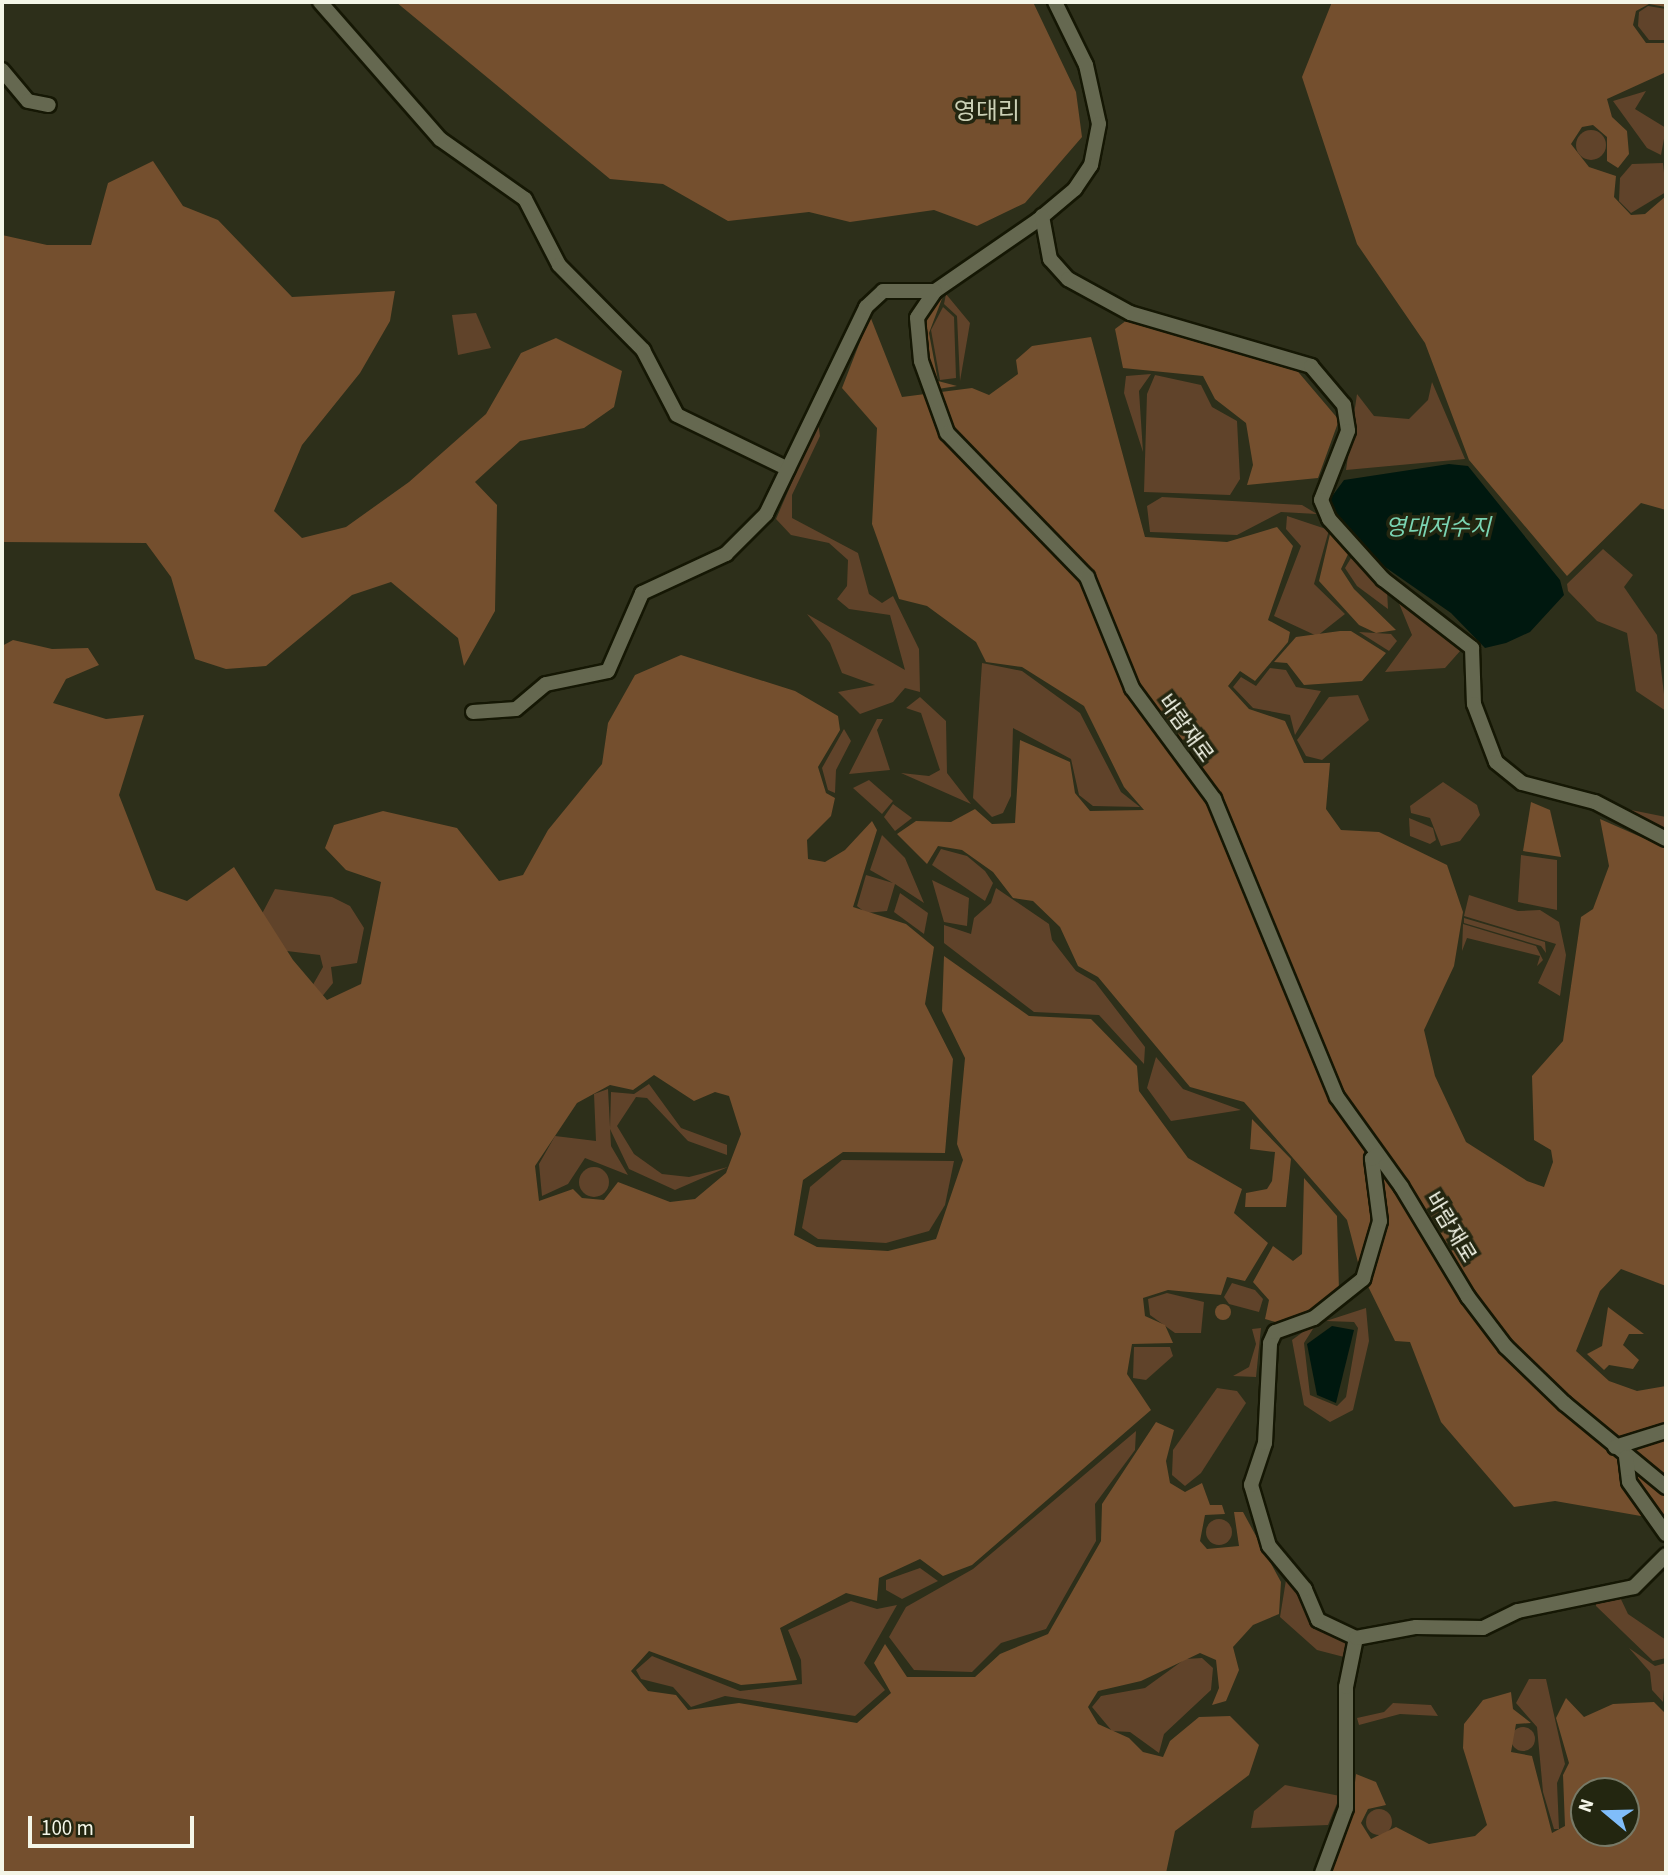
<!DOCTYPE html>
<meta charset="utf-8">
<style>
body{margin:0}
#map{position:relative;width:1668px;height:1875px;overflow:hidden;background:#2d2f1a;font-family:"Source Sans 3","Noto Sans KR",sans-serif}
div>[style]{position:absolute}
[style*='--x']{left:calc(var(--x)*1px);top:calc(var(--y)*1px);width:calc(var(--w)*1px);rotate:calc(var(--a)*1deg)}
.green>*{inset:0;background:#60432a}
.round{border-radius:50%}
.forest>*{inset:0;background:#744f2e}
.water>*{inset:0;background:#00180f}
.roads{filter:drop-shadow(2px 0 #151704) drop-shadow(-2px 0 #151704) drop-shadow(0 2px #151704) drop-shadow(0 -2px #151704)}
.minor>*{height:14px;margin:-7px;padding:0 7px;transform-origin:7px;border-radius:7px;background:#656850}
span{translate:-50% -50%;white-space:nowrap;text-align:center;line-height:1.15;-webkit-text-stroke:7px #232610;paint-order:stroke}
.street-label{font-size:21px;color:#f4f6e8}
.water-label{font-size:23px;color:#7ad4b3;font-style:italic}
.quarter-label{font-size:24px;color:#cbd0b5}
.frame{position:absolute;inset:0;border:4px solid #f4f6e8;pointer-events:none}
.north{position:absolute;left:1570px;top:1777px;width:70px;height:70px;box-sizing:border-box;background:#232610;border:2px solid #777966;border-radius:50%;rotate:289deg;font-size:19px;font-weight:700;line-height:28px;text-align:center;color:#f4f6e8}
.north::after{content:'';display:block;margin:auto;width:24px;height:32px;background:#80bdfa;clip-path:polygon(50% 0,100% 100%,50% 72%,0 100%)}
.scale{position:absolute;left:28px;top:1816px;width:166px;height:32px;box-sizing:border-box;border:4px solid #f4f6e8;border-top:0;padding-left:9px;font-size:21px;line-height:24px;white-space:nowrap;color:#f4f6e8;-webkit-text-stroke:5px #232610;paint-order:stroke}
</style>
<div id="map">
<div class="green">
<div style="clip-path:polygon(1648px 6px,1666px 9px,1666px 40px,1649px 40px,1638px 26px,1639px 12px)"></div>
<div style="clip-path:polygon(1646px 91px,1635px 109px,1666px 128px,1661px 155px,1647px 148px,1613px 101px)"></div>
<div class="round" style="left:1576px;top:130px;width:30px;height:30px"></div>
<div style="clip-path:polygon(1663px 163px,1666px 192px,1631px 213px,1619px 201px,1620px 178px,1632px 164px)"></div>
<div style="clip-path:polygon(946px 294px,970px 323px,960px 381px,957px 316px,944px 304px)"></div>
<div style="clip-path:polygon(943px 307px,954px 317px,956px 378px,940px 380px,931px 330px)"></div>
<div style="clip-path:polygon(476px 313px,491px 348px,458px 355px,452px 315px)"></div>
<div style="clip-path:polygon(1151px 374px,1139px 391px,1143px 452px,1124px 393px,1126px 376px)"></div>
<div style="clip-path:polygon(1155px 375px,1201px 385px,1212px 407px,1237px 421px,1240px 479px,1230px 495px,1144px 492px,1147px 394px)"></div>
<div style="clip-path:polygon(1432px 382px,1465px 459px,1346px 470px,1357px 394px,1374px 416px,1409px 419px,1428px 400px)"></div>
<div style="clip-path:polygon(818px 422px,820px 436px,792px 495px,792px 518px,858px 553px,869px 594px,882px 603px,893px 596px,919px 649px,920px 692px,905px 688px,893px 702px,860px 714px,838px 692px,875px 685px,842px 673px,830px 643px,807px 614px,905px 670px,890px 615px,849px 609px,837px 599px,847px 586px,848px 560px,829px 543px,791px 535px,776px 519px)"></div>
<div style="clip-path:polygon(1162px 497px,1302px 505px,1317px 514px,1281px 512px,1237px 535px,1150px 532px,1147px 506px)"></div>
<div style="clip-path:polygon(1287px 516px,1329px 530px,1314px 584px,1345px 614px,1317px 636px,1274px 616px,1301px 546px,1286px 529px)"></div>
<div style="clip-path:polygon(1603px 549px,1633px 575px,1624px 587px,1657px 635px,1666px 711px,1636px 691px,1627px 633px,1597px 621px,1568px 591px,1567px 584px)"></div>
<div style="clip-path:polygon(1351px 558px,1387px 590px,1388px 609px,1357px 586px,1345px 568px)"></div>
<div style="clip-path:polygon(1396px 596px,1456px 643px,1461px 650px,1445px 668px,1385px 672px,1412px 635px)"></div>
<div style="clip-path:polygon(1359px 632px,1391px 634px,1397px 641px,1389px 651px)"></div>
<div style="clip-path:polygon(982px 663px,1022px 671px,1080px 713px,1121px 792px,1140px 807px,1093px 806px,1079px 795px,1071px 759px,1013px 728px,1011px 796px,1003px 813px,992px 817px,973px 798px)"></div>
<div style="clip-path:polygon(1270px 668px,1286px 670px,1296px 687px,1321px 691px,1295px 735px,1290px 715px,1253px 708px,1233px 687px,1241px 677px,1256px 686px)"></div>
<div style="clip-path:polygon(1358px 695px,1369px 720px,1322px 760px,1306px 756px,1297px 740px,1329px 697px)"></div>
<div style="clip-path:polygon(920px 697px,946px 721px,947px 773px,971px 804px,901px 773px,929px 776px,940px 770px,921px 713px,906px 708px)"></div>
<div style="clip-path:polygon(877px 719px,883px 719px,877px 730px,890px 770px,849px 774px)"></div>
<div style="clip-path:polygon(844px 729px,851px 741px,836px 770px,835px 793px,828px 790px,822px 768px)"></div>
<div style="clip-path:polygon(869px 780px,893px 801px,882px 814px,853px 788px)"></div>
<div style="clip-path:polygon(1443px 782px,1477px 805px,1480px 815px,1460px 841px,1441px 846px,1430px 818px,1411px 813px,1410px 806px)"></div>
<div style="clip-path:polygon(893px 804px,912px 818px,895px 831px,884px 817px)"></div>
<div style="clip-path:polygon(1626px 809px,1666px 817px,1666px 833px,1624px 811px)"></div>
<div style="clip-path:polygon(1409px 818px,1433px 828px,1436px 840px,1430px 844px,1410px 836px)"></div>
<div style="clip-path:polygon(882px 835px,905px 858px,924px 903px,895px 884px,887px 911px,866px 913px,857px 906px,866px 875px,893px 883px,870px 870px)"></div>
<div style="clip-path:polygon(941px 849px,967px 856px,985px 871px,993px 883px,985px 901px,932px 865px)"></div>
<div style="clip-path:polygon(1521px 855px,1557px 860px,1557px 910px,1518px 902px)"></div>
<div style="clip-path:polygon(932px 880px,969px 898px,967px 926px,944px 922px)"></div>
<div style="clip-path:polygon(996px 888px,1049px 924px,1052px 940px,1076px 971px,1095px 982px,1145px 1047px,1144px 1064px,1099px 1015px,1034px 1012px,944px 943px,944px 925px,971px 934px,974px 918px,991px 903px)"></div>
<div style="clip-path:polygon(275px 889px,332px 897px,350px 906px,364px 928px,357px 963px,331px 967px,333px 983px,320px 999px,310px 990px,323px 967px,320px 955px,262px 948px,254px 929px)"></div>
<div style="clip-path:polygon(900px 893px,928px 913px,924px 934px,894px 912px)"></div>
<div style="clip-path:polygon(1469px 895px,1518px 911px,1540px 910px,1559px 922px,1566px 955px,1560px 996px,1538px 983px,1556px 944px,1464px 916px)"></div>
<div style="clip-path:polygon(1464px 918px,1545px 942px,1546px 953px,1541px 946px,1464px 923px)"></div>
<div style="clip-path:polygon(1463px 924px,1536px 946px,1543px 960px,1537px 966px,1540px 956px,1467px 938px,1462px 951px)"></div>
<div style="clip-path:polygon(1156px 1057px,1183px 1089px,1241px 1110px,1171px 1121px,1147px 1088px)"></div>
<div style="clip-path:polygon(649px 1084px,681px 1128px,727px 1145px,727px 1155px,688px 1141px,647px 1098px,636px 1097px,617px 1126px,634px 1154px,662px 1174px,689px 1177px,728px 1167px,675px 1190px,629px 1169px,610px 1129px,611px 1092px,634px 1094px)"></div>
<div style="clip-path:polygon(608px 1089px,611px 1146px,628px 1175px,585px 1158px,568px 1184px,542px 1196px,539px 1164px,555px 1136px,596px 1141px,594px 1094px)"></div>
<div style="clip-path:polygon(842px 1160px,954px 1161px,945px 1205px,929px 1231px,886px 1243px,818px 1239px,802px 1228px,810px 1187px)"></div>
<div class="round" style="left:579px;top:1167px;width:30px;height:30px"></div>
<div style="clip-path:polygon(1232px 1283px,1255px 1290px,1263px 1299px,1259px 1312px,1229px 1304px,1224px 1297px)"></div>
<div style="clip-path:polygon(1167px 1293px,1204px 1302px,1201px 1333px,1175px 1333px,1150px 1315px,1148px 1299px)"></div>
<div style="clip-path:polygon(1366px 1308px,1369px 1341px,1353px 1410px,1330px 1422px,1304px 1405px,1292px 1340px,1318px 1321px,1304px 1343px,1310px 1395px,1337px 1406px,1346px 1397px,1358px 1328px,1354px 1322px,1326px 1321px)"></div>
<div style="clip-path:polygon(1261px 1328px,1256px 1377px,1233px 1376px,1249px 1367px,1256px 1344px,1252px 1329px)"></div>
<div style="clip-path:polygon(1134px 1347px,1170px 1347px,1173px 1356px,1146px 1380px,1133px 1378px)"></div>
<div style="clip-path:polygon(1217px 1388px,1237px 1391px,1246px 1403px,1201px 1473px,1185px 1486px,1172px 1475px,1173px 1450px)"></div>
<div style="clip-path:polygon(1136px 1431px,1135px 1450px,1095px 1504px,1096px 1541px,1046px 1629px,1001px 1643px,972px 1672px,914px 1670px,889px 1637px,906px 1607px,973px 1569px)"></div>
<div class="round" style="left:1206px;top:1519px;width:26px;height:26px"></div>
<div style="clip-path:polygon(920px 1568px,938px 1581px,902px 1599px,886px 1590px,886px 1580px)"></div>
<div style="clip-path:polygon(1286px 1580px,1299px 1588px,1309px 1613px,1346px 1639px,1344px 1657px,1317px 1650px,1280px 1617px)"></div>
<div style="clip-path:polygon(1618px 1593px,1628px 1614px,1666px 1640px,1666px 1658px,1653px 1661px,1596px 1606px,1596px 1599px)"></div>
<div style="clip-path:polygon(851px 1601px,877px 1609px,897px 1605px,864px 1663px,885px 1690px,855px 1716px,725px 1696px,691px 1707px,673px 1687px,641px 1679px,636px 1670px,652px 1656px,740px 1691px,802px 1684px,801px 1660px,788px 1630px)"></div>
<div style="clip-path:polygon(1629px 1648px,1655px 1666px,1666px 1663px,1663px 1702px,1652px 1690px,1650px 1672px)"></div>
<div style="clip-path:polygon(1202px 1658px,1213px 1668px,1211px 1690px,1164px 1734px,1159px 1753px,1130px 1732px,1112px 1731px,1092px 1707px,1101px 1696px,1145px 1688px,1185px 1659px)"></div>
<div style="clip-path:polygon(1529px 1679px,1546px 1679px,1565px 1764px,1557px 1783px,1559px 1829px,1554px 1829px,1543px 1792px,1537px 1727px,1516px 1703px)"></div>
<div style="clip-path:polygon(1393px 1703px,1431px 1705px,1438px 1716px,1400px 1714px,1359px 1725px,1357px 1718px,1384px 1712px)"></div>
<div class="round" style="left:1511px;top:1727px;width:24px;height:24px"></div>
<div style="clip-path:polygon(1285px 1785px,1340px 1796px,1328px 1825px,1251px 1828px,1254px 1811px)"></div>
<div class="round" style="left:1366px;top:1809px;width:26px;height:26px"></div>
</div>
<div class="forest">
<div style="clip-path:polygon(396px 2px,1033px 2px,1076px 92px,1082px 137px,1025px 203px,977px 226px,934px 210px,850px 222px,809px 212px,728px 221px,663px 184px,610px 179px)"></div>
<div style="clip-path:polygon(1332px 2px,1666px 2px,1666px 7px,1649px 4px,1636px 11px,1633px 25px,1646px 43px,1666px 43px,1664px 73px,1607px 99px,1612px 117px,1627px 131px,1629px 154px,1618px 168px,1607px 161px,1607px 137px,1593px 125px,1582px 127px,1571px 144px,1589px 167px,1616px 176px,1614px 197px,1631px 215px,1645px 214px,1666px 196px,1666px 510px,1641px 503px,1567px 576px,1469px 460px,1425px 343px,1357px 244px,1302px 77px)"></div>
<div style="clip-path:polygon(153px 161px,183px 206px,218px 220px,292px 297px,395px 291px,390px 321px,360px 373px,302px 445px,274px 511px,302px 538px,346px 527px,409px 482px,486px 414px,521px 353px,556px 338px,622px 371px,614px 407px,584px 428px,520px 441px,475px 482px,497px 505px,495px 611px,464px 666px,458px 638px,391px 582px,352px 595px,266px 666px,226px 669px,195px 659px,171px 577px,146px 543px,2px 542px,2px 235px,47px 245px,91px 245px,108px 183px)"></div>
<div style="clip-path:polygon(943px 296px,929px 333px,938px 381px,957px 386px,938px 389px,923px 339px,928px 312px)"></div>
<div style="clip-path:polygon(870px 316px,902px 397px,972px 388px,989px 395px,1018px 374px,1016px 360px,1032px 346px,1091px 337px,1145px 537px,1227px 542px,1277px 527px,1293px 546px,1268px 620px,1290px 632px,1288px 642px,1255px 681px,1240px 671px,1228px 686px,1249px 709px,1285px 721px,1304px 763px,1330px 763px,1326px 809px,1341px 830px,1379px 832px,1447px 865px,1463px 912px,1454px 966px,1424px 1030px,1435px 1076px,1466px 1142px,1527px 1181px,1544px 1187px,1553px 1162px,1551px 1150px,1534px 1140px,1532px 1076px,1563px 1041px,1581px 917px,1593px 909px,1609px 866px,1600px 819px,1666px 848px,1666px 1286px,1621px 1269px,1600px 1291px,1576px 1351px,1609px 1381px,1637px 1391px,1666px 1386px,1666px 1529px,1658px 1519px,1555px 1501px,1514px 1507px,1441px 1422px,1410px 1342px,1395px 1341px,1360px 1270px,1347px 1220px,1244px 1102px,1190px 1087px,1098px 977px,1078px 966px,1060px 927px,1033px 901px,1013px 898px,993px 872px,962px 850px,938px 846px,927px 864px,897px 834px,916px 821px,951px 822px,975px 809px,992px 824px,1015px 823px,1020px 740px,1070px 762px,1075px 793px,1090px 811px,1144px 810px,1124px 787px,1084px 706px,1022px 667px,986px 662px,976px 642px,927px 606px,899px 599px,872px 524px,877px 428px,842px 388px)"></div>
<div style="clip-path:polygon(1127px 320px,1294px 367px,1339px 420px,1318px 478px,1247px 485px,1253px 465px,1246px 423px,1215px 399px,1203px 376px,1123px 368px,1115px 329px)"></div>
<div style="clip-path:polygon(1330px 534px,1350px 550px,1341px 569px,1354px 589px,1396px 630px,1376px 633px,1359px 625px,1319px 581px)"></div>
<div style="clip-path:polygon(1340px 631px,1351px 631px,1386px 653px,1362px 681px,1304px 685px,1287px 663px,1274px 662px,1296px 637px)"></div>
<div style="clip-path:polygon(evenodd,13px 640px,52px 649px,88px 648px,99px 665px,66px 679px,53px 703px,106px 719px,144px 715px,119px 795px,156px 890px,187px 901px,234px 867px,293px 960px,327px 1000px,361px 984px,381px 882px,346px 870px,325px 848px,334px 825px,383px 811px,457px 828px,499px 881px,523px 875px,548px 830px,602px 764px,608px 723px,635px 675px,681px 655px,795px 691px,838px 716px,840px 730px,818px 767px,826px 793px,835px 798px,831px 816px,807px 840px,808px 859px,825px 862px,845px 850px,872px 821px,877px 830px,853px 907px,906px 924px,934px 947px,925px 1004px,953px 1059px,945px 1153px,843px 1152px,803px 1180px,794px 1235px,817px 1247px,888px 1251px,936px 1239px,963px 1160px,957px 1144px,965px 1058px,942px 1011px,944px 956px,1029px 1016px,1091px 1019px,1137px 1066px,1139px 1091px,1188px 1158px,1242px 1189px,1234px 1213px,1268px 1243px,1245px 1281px,1227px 1277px,1221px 1295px,1168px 1290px,1143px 1298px,1145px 1316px,1165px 1325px,1173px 1343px,1132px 1344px,1127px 1374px,1151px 1410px,972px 1565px,943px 1576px,920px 1559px,879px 1578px,877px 1601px,846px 1593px,780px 1628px,797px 1680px,741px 1685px,649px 1651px,631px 1671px,648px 1691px,676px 1695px,688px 1710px,739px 1703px,857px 1723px,891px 1693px,874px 1663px,885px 1644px,907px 1677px,975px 1677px,1000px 1654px,1048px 1634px,1101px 1541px,1102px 1504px,1156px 1422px,1174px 1430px,1166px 1461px,1170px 1483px,1185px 1492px,1202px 1483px,1210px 1505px,1222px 1505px,1225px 1514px,1205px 1515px,1200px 1541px,1207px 1549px,1239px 1546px,1234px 1512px,1243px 1512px,1281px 1582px,1279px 1614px,1253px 1625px,1233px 1647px,1239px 1670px,1226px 1701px,1212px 1705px,1219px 1688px,1216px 1660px,1200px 1653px,1141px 1681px,1098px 1691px,1088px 1707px,1098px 1724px,1129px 1738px,1143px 1752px,1163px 1757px,1170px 1741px,1199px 1717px,1230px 1716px,1259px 1745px,1249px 1775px,1175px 1831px,1166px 1873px,2px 1873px,2px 646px,13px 640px,654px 1075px,694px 1101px,715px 1092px,729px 1096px,741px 1134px,726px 1173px,695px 1199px,670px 1202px,618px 1182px,604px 1200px,582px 1198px,573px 1189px,539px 1201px,535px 1166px,577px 1103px,610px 1085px,633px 1090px,654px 1075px)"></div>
<div style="clip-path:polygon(1531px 802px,1550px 810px,1561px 857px,1523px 851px)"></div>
<div style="clip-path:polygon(1252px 1119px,1291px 1159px,1286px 1207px,1245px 1207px,1246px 1193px,1267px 1189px,1272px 1181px,1275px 1152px,1250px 1149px)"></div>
<div style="clip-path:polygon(1304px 1178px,1337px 1216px,1339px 1291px,1313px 1312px,1279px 1323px,1265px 1319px,1269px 1300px,1253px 1282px,1273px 1246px,1293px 1261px,1302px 1254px)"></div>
<div class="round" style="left:1215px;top:1304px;width:16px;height:16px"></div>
<div style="clip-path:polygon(1608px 1307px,1644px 1334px,1629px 1334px,1623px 1345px,1639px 1360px,1633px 1369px,1609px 1365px,1604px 1370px,1587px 1354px,1602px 1346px)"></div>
<div style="clip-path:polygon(evenodd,1511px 1692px,1513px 1709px,1531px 1723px,1516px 1724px,1511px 1752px,1532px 1756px,1552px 1833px,1565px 1826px,1563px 1775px,1569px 1763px,1556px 1718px,1566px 1698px,1584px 1717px,1613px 1704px,1654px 1702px,1666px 1714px,1666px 1873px,1327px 1873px,1351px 1817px,1356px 1774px,1376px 1782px,1386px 1805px,1368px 1809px,1361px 1823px,1371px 1839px,1396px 1827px,1429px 1844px,1475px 1836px,1487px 1825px,1463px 1748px,1464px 1724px,1483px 1700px,1511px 1692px,1584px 1791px,1626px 1791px,1626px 1833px,1584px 1833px,1584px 1791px)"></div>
</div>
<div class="water">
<div style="clip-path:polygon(1449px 464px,1468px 466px,1560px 580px,1564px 595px,1530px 632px,1506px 643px,1485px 648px,1451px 613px,1385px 567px,1336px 516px,1330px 499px,1344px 480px)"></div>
<div style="clip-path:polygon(1332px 1326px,1354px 1330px,1336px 1403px,1317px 1395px,1307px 1344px)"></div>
</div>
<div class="roads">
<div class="minor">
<div style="--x:320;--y:2;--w:182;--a:48.8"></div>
<div style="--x:440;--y:139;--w:104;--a:35.2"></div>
<div style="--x:525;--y:199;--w:74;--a:62.7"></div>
<div style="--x:559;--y:265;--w:120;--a:45.3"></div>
<div style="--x:643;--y:350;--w:73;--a:62.4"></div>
<div style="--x:677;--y:415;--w:123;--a:25.9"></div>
<div style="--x:1055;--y:2;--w:70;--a:63.8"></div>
<div style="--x:1086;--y:65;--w:60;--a:77.6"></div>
<div style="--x:1099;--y:124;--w:42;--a:101"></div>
<div style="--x:1091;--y:165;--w:29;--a:124"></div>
<div style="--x:1075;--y:189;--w:48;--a:140"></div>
<div style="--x:1038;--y:220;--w:125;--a:145.4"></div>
<div style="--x:935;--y:291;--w:32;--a:124"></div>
<div style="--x:917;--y:318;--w:43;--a:84.7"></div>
<div style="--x:921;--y:361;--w:77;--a:70.1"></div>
<div style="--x:947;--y:433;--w:201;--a:45.8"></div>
<div style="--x:1087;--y:577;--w:120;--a:67.9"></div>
<div style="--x:1132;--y:688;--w:138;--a:53.5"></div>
<div style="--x:1214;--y:799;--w:322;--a:67.6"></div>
<div style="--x:1337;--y:1097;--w:110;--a:54.3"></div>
<div style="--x:1401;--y:1186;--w:130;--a:58.9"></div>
<div style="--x:1468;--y:1297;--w:63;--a:52.8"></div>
<div style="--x:1506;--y:1347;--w:81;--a:44"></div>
<div style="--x:1564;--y:1403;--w:132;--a:39.5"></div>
<div style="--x:2;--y:70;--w:40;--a:50"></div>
<div style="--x:28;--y:101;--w:21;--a:11"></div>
<div style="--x:1042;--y:216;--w:44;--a:79.5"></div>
<div style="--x:1050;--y:259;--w:27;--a:48"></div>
<div style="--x:1068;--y:279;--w:71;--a:28.7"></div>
<div style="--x:1130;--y:313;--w:189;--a:16.3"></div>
<div style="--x:1311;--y:366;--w:51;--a:49.8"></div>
<div style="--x:1344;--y:405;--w:26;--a:81"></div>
<div style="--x:1348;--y:431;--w:74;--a:111.4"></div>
<div style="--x:1321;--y:500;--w:21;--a:67"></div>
<div style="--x:1329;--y:519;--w:81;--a:48"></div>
<div style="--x:1383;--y:579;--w:113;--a:37.8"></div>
<div style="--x:1472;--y:648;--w:56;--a:88"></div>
<div style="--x:1474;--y:704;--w:62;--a:69.2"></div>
<div style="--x:1496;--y:762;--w:33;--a:39"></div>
<div style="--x:1522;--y:783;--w:75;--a:14.6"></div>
<div style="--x:1595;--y:802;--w:80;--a:27.5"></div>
<div style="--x:473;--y:712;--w:43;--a:-4"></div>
<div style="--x:516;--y:709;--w:39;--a:-40"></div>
<div style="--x:546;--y:684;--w:63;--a:-11.8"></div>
<div style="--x:608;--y:671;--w:85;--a:-66.4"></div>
<div style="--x:642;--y:593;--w:93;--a:-24.9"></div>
<div style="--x:726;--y:554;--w:57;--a:-45"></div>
<div style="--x:766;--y:514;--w:230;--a:-64.2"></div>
<div style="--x:866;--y:307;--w:23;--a:-43"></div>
<div style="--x:883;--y:291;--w:52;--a:0"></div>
<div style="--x:1615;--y:1447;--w:53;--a:-17.4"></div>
<div style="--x:1626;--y:1457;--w:25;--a:83"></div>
<div style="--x:1629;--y:1482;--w:64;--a:54.6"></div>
<div style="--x:1356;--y:1638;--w:42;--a:-154.7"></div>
<div style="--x:1318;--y:1620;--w:34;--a:-113"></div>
<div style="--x:1305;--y:1589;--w:56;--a:-129.9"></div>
<div style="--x:1269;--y:1546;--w:64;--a:-106.4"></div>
<div style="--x:1251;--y:1485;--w:44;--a:-71.6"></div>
<div style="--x:1265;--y:1443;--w:100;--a:-87.1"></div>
<div style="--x:1270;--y:1343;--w:12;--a:-66"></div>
<div style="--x:1275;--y:1332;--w:41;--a:-19.7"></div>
<div style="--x:1314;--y:1318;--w:63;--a:-38.5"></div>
<div style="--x:1363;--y:1279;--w:60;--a:-73.7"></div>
<div style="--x:1380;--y:1221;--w:63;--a:-97.4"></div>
<div style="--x:1372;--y:1159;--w:6;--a:-39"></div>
<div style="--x:1322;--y:1873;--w:69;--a:-69.7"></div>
<div style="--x:1346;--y:1808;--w:121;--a:-90"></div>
<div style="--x:1346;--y:1687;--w:50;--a:-78.5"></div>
<div style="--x:1356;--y:1638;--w:61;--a:-10.4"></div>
<div style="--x:1416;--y:1627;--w:67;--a:0.9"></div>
<div style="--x:1483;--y:1628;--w:39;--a:-26"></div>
<div style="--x:1518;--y:1611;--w:118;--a:-11.7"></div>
<div style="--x:1634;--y:1587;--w:45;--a:-45"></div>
</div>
</div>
<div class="street-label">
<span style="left:1186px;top:728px;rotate:54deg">바람재로</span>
<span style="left:1451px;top:1227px;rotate:59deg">바람재로</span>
</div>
<div class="water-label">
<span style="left:1438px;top:528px">영대저수지</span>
</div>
<div class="quarter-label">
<span style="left:987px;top:112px">영대리</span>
</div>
<div class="frame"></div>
<div class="north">N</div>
<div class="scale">100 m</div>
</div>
